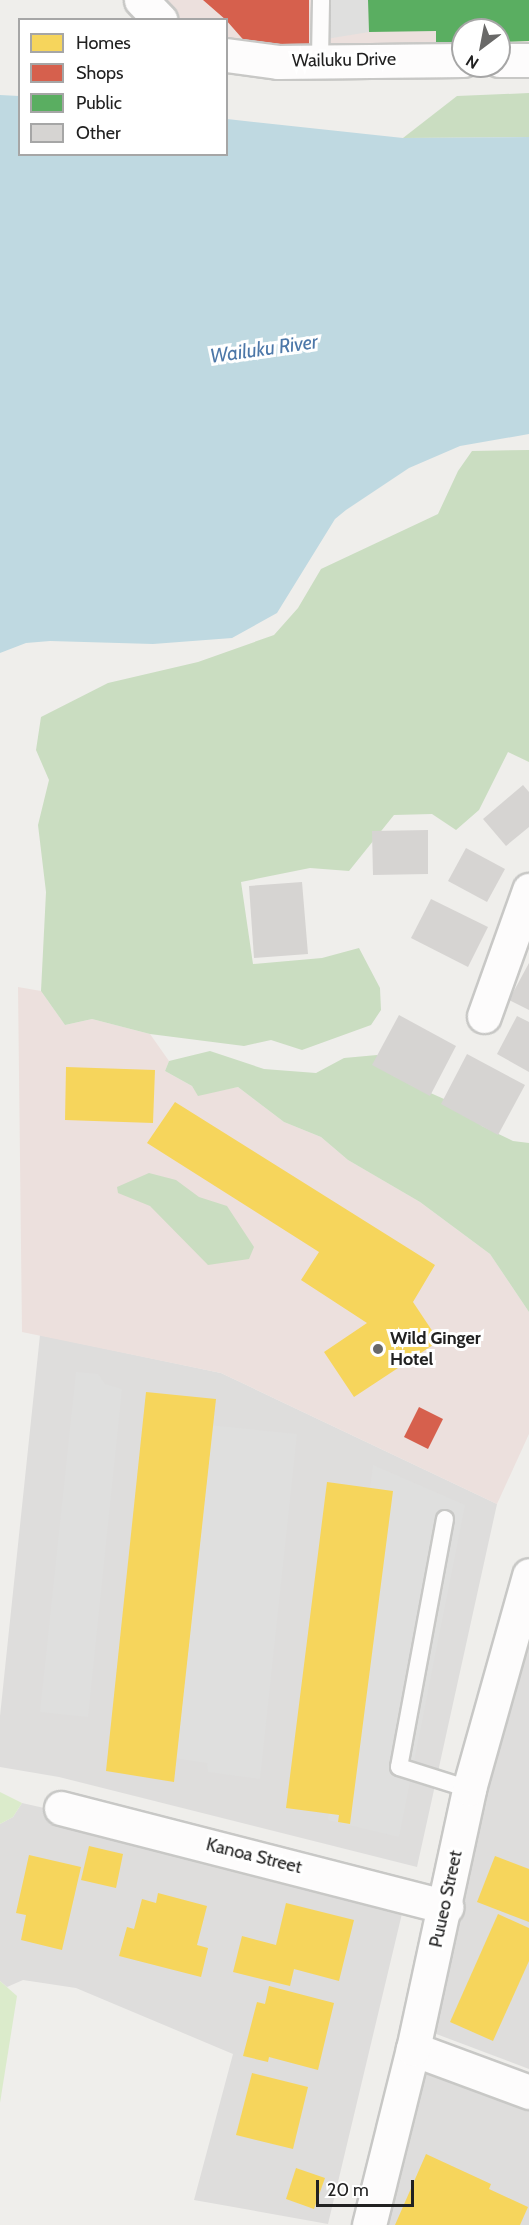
<!DOCTYPE html>
<style>
body{margin:0}
#map{position:relative;width:529px;height:2225px;overflow:hidden;background:#efeeeb;font-family:Cabin,sans-serif}
div>[style]{position:absolute}
[style*='--x']{left:calc(var(--x)*1px);top:calc(var(--y)*1px);width:calc(var(--w)*1px);rotate:calc(var(--a)*1deg)}
.residential>*{inset:0;background:#dedddc}
.commercial>*{inset:0;background:#ece0dd}
.grass>*{inset:0;background:#dbebcb}
.forest>*{inset:0;background:#caddc1}
.parking>*{inset:0;background:#dfdfde}
.water>*{inset:0;background:#bfd9e1}
.homes>*{inset:0;background:#f6d55c}
.shops>*{inset:0;background:#d6604d}
.public>*{inset:0;background:#5aae61}
.building>*{inset:0;background:#d6d4d2}
.roads{filter:drop-shadow(2px 0 #c8c8c6) drop-shadow(-2px 0 #c8c8c6) drop-shadow(0 2px #c8c8c6) drop-shadow(0 -2px #c8c8c6)}
.service>*{height:16px;margin:-8px;padding:0 8px;transform-origin:8px;border-radius:8px;background:#fdfcfc}
.minor>*{height:33px;margin:-16.5px;padding:0 16.5px;transform-origin:16.5px;border-radius:16.5px;background:#fdfcfc}
.dots>*{width:16px;height:16px;translate:-50% -50%;box-sizing:border-box;border:3px solid #fff;border-radius:50%}
span{translate:-50% -50%;white-space:nowrap;text-align:center;line-height:1.15;-webkit-text-stroke:6px #fff;paint-order:stroke}
.street-label{font-size:18px;color:#212121}
.poi-label{font-size:18px;color:#212121;font-weight:700}
.left{translate:0 -50%;text-align:left}
.water-label{font-size:20px;color:#4c77a8;font-style:italic}
.legend{position:absolute;left:18px;top:18px;width:210px;height:138px;box-sizing:border-box;background:#fff;border:2px solid #a6a6a6;margin:0;padding:8px 10px;list-style:none;font-size:18px;color:#212121}
.legend li{display:flex;align-items:center;gap:12px;height:30px}
.legend b{width:30px;border:2px solid #a6a6a6}
.north{position:absolute;left:451px;top:18px;width:60px;height:60px;box-sizing:border-box;background:#fff;border:2px solid #a6a6a6;border-radius:50%;rotate:212deg;font-size:16px;font-weight:700;line-height:24px;text-align:center;color:#212121}
.north::after{content:'';display:block;margin:auto;width:21px;height:27px;background:#696968;clip-path:polygon(50% 0,100% 100%,50% 72%,0 100%)}
.scale{position:absolute;left:316px;top:2180px;width:98px;height:27px;box-sizing:border-box;border:3px solid #212121;border-top:0;padding-left:8px;font-size:18px;line-height:21px;white-space:nowrap;color:#212121;-webkit-text-stroke:4px #fff;paint-order:stroke}
</style>
<div id="map">
<div class="residential">
<div style="clip-path:polygon(40px 1335px,221px 1373px,497px 1504px,417px 1867px,59px 1777px,0 1767px,0 1716px)"></div>
<div style="clip-path:polygon(529px 1566px,529px 2069px,431px 2032px)"></div>
<div style="clip-path:polygon(22px 1803px,390px 1886px,405px 1901px,328px 2224px,194px 2200px,233px 2054px,76px 1988px,23px 1980px,7px 1987px,0 1981px,0 1824px,13px 1817px)"></div>
<div style="clip-path:polygon(410px 2058px,529px 2098px,529px 2225px,360px 2225px)"></div>
</div>
<div class="commercial">
<div style="clip-path:polygon(145px 0,529px 0,529px 42px,499px 43px,499px 30px,463px 30px,463px 44px,249px 48px,227px 45px,226px 20px,169px 19px)"></div>
<div style="clip-path:polygon(18px 987px,41px 991px,65px 1025px,92px 1019px,150px 1034px,169px 1061px,165px 1071px,192px 1086px,198px 1095px,238px 1087px,284px 1122px,321px 1137px,348px 1160px,420px 1202px,490px 1254px,529px 1312px,529px 1434px,497px 1504px,221px 1373px,22px 1332px)"></div>
</div>
<div class="grass">
<div style="clip-path:polygon(0 1792px,22px 1803px,13px 1817px,0 1824px)"></div>
<div style="clip-path:polygon(0 1981px,17px 1996px,0 2103px)"></div>
</div>
<div class="forest">
<div style="clip-path:polygon(529px 93px,529px 137px,403px 138px,457px 96px)"></div>
<div style="clip-path:polygon(529px 450px,529px 762px,508px 752px,479px 810px,456px 830px,432px 814px,394px 815px,349px 871px,310px 868px,241px 882px,253px 964px,322px 958px,359px 948px,380px 988px,381px 1010px,371px 1025px,302px 1050px,271px 1040px,244px 1046px,150px 1034px,92px 1019px,65px 1025px,41px 991px,46px 892px,38px 825px,49px 780px,36px 750px,41px 717px,108px 683px,198px 662px,274px 635px,298px 608px,321px 569px,438px 514px,458px 471px,472px 451px)"></div>
<div style="clip-path:polygon(210px 1051px,264px 1069px,316px 1073px,344px 1058px,377px 1055px,408px 1083px,462px 1107px,482px 1126px,513px 1141px,529px 1143px,529px 1312px,490px 1254px,420px 1202px,348px 1160px,321px 1137px,284px 1122px,238px 1087px,198px 1096px,192px 1086px,165px 1071px,169px 1061px)"></div>
<div style="clip-path:polygon(149px 1173px,176px 1180px,199px 1197px,227px 1206px,254px 1247px,249px 1259px,208px 1265px,150px 1206px,118px 1193px,117px 1187px)"></div>
</div>
<div class="parking">
<div style="clip-path:polygon(321px 0,368px 0,369px 32px,320px 40px)"></div>
<div style="clip-path:polygon(76px 1372px,98px 1374px,105px 1384px,122px 1389px,88px 1717px,40px 1712px)"></div>
<div style="clip-path:polygon(208px 1425px,297px 1434px,260px 1779px,208px 1772px,207px 1763px,174px 1758px)"></div>
<div style="clip-path:polygon(373px 1465px,465px 1505px,399px 1837px,328px 1820px)"></div>
</div>
<div class="water">
<div style="clip-path:polygon(0 95px,19px 96px,20px 154px,226px 154px,227px 119px,403px 138px,529px 137px,529px 434px,460px 446px,409px 468px,346px 510px,335px 519px,277px 613px,232px 638px,153px 644px,50px 641px,26px 643px,0 653px)"></div>
</div>
<div class="homes">
<div style="clip-path:polygon(66px 1067px,155px 1070px,153px 1123px,65px 1120px)"></div>
<div style="clip-path:polygon(175px 1102px,435px 1265px,413px 1302px,439px 1341px,354px 1397px,324px 1352px,367px 1323px,301px 1280px,319px 1252px,147px 1143px)"></div>
<div style="clip-path:polygon(146px 1392px,216px 1399px,174px 1782px,106px 1771px)"></div>
<div style="clip-path:polygon(327px 1482px,393px 1491px,350px 1824px,338px 1822px,339px 1815px,286px 1808px)"></div>
<div style="clip-path:polygon(89px 1846px,123px 1854px,116px 1888px,81px 1880px)"></div>
<div style="clip-path:polygon(29px 1855px,81px 1867px,62px 1950px,21px 1940px,26px 1915px,16px 1913px)"></div>
<div style="clip-path:polygon(495px 1856px,529px 1869px,529px 1922px,477px 1902px)"></div>
<div style="clip-path:polygon(158px 1893px,207px 1906px,197px 1945px,208px 1948px,201px 1977px,119px 1956px,127px 1927px,134px 1929px,142px 1899px,156px 1903px)"></div>
<div style="clip-path:polygon(286px 1903px,354px 1920px,339px 1981px,294px 1969px,290px 1986px,233px 1972px,242px 1936px,276px 1945px)"></div>
<div style="clip-path:polygon(498px 1914px,529px 1928px,529px 1961px,493px 2041px,450px 2022px)"></div>
<div style="clip-path:polygon(269px 1986px,334px 2003px,318px 2070px,269px 2057px,268px 2062px,243px 2056px,257px 2002px,265px 2004px)"></div>
<div style="clip-path:polygon(252px 2073px,308px 2087px,293px 2149px,236px 2135px)"></div>
<div style="clip-path:polygon(426px 2154px,491px 2184px,489px 2189px,528px 2207px,520px 2225px,395px 2225px)"></div>
<div style="clip-path:polygon(296px 2168px,325px 2178px,314px 2209px,286px 2199px)"></div>
</div>
<div class="shops">
<div style="clip-path:polygon(203px 0,309px 0,309px 55px,255px 53px,226px 20px)"></div>
<div style="clip-path:polygon(419px 1407px,443px 1419px,428px 1449px,404px 1437px)"></div>
</div>
<div class="public">
<div style="clip-path:polygon(368px 0,529px 0,529px 41px,499px 42px,499px 30px,463px 30px,463px 43px,436px 44px,436px 31px,369px 32px)"></div>
</div>
<div class="building">
<div style="clip-path:polygon(523px 785px,529px 792px,529px 827px,506px 846px,483px 819px)"></div>
<div style="clip-path:polygon(428px 830px,428px 874px,373px 875px,372px 831px)"></div>
<div style="clip-path:polygon(466px 848px,505px 869px,487px 902px,448px 881px)"></div>
<div style="clip-path:polygon(302px 882px,308px 954px,254px 958px,249px 886px)"></div>
<div style="clip-path:polygon(431px 899px,488px 927px,468px 967px,411px 938px)"></div>
<div style="clip-path:polygon(529px 963px,529px 1010px,509px 1000px)"></div>
<div style="clip-path:polygon(399px 1015px,456px 1046px,430px 1096px,372px 1065px)"></div>
<div style="clip-path:polygon(517px 1016px,529px 1022px,529px 1072px,497px 1054px)"></div>
<div style="clip-path:polygon(467px 1054px,525px 1085px,498px 1135px,441px 1104px)"></div>
</div>
<div class="roads">
<div class="service">
<div style="--x:320;--y:59;--w:59;--a:-89"></div>
<div style="--x:445;--y:1519;--w:252;--a:100.5"></div>
<div style="--x:399;--y:1767;--w:73;--a:17.4"></div>
</div>
<div class="minor">
<div style="--x:141;--y:0;--w:28;--a:46"></div>
<div style="--x:226;--y:55;--w:52;--a:7.7"></div>
<div style="--x:278;--y:62;--w:185;--a:-0.6"></div>
<div style="--x:499;--y:60;--w:30;--a:0"></div>
<div style="--x:484;--y:1016;--w:134;--a:-70.3"></div>
<div style="--x:61;--y:1808;--w:398;--a:14.4"></div>
<div style="--x:413;--y:2049;--w:124;--a:20.3"></div>
<div style="--x:369;--y:2225;--w:181;--a:-76"></div>
<div style="--x:413;--y:2049;--w:266;--a:-77.8"></div>
<div style="--x:469;--y:1789;--w:222;--a:-74.3"></div>
</div>
</div>
<div class="dots">
<div style="left:378px;top:1349px;background:#696968"></div>
</div>
<div class="street-label">
<span style="left:344px;top:60px;rotate:-1deg">Wailuku Drive</span>
<span style="left:254px;top:1856px;rotate:14deg">Kanoa Street</span>
<span style="left:446px;top:1899px;rotate:-78deg">Puueo Street</span>
</div>
<div class="poi-label">
<span class="left" style="left:390px;top:1349px">Wild Ginger<br>Hotel</span>
</div>
<div class="water-label">
<span style="left:264px;top:349px;rotate:-8deg">Wailuku River</span>
</div>
<ul class="legend">
<li><b style="height:16px;background:#f6d55c"></b>Homes</li>
<li><b style="height:16px;background:#d6604d"></b>Shops</li>
<li><b style="height:16px;background:#5aae61"></b>Public</li>
<li><b style="height:16px;background:#d6d4d2"></b>Other</li>
</ul>
<div class="north">N</div>
<div class="scale">20 m</div>
</div>
